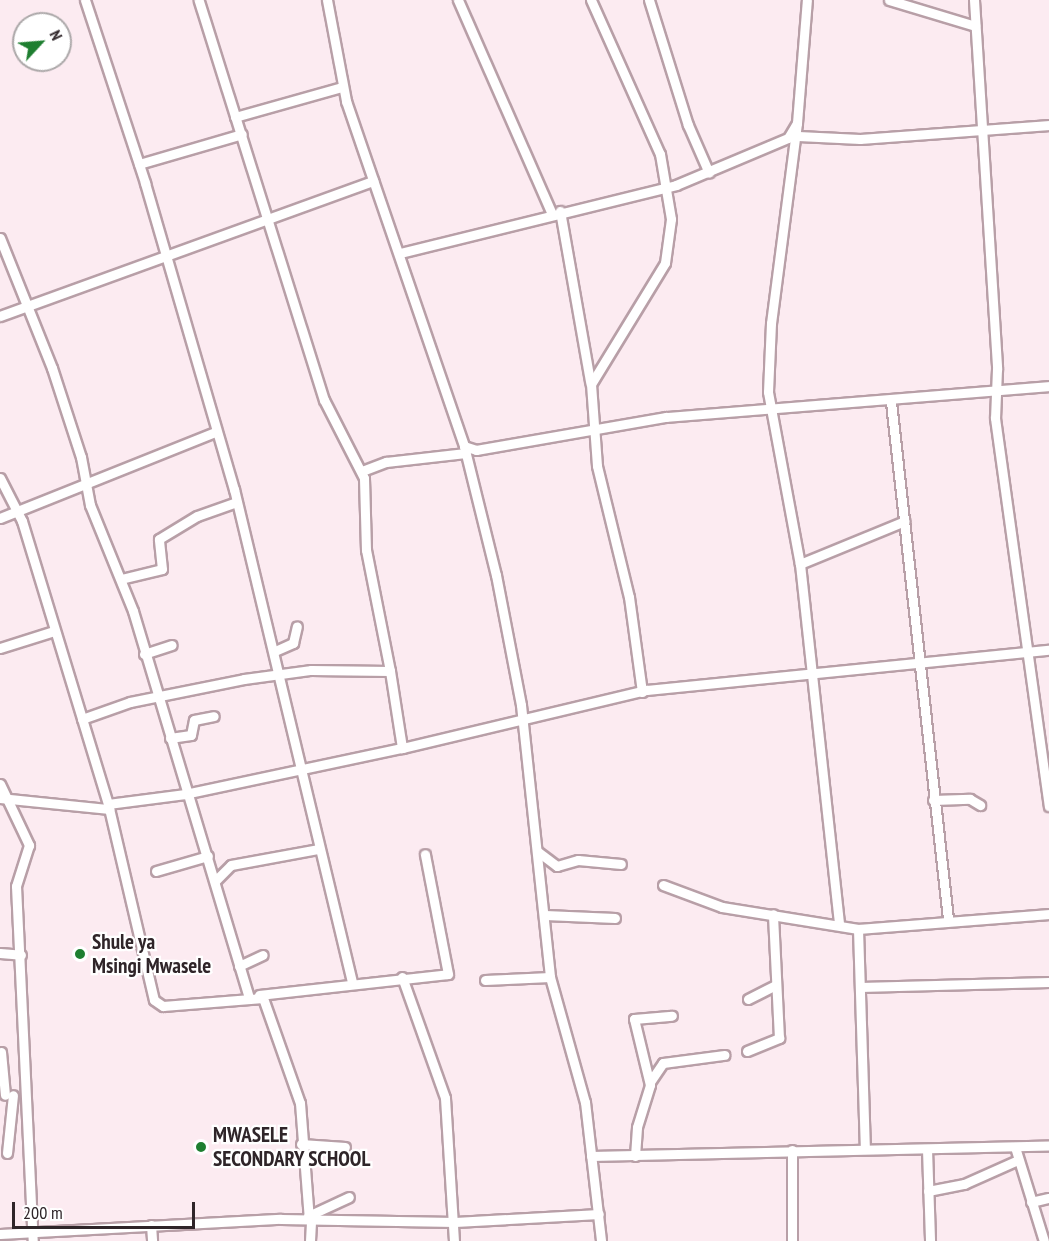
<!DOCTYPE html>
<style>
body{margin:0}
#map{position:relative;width:1049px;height:1241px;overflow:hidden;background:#fcebf1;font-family:"PT Sans Narrow",sans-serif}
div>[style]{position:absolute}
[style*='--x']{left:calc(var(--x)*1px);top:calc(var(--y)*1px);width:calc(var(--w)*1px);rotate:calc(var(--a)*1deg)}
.roads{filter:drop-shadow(2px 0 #b89fa7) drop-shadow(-2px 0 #b89fa7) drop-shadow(0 2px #b89fa7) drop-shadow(0 -2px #b89fa7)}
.minor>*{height:9px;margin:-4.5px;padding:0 4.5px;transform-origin:4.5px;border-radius:4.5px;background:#fff}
.dots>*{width:16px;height:16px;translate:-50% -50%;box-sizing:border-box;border:3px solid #fff;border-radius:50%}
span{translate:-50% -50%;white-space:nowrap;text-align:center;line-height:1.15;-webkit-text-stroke:4.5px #fff;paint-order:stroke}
.poi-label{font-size:21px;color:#2f2529;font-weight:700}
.left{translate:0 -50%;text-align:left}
.north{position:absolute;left:12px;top:12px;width:60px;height:60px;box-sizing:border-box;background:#fff;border:2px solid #aca8a9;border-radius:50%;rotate:64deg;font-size:16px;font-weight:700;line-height:24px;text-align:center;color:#2f2529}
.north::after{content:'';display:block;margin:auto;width:21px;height:27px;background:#1e7e30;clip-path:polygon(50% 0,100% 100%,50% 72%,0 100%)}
.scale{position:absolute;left:12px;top:1202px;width:183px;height:27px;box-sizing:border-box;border:3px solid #2f2529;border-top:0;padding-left:8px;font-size:18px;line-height:21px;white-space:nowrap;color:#2f2529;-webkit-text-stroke:4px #fff;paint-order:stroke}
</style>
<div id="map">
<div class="roads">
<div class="minor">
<div style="--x:85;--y:0;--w:193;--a:71.8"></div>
<div style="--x:145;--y:183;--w:319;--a:73.8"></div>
<div style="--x:234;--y:489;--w:507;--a:76.54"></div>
<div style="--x:327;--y:0;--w:103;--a:79.3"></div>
<div style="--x:346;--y:101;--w:365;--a:71.1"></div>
<div style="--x:464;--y:446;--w:133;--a:76.1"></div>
<div style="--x:496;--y:575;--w:132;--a:79.1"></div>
<div style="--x:521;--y:705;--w:274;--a:83.9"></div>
<div style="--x:550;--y:977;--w:130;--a:74.4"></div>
<div style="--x:585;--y:1102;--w:140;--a:83.4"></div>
<div style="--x:458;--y:0;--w:232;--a:66.3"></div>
<div style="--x:591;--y:0;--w:169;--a:65.9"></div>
<div style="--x:660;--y:154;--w:66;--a:80.4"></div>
<div style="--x:671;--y:219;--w:44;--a:97.8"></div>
<div style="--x:665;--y:263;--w:142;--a:121.4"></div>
<div style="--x:591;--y:384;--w:82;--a:85.8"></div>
<div style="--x:597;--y:466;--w:135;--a:76.3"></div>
<div style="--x:629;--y:597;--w:96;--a:82.2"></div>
<div style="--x:649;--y:0;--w:131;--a:72.7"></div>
<div style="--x:688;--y:125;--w:52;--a:66.4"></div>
<div style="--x:889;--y:0;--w:90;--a:16.8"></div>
<div style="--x:974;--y:0;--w:370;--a:86.4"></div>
<div style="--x:997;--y:369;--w:49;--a:92.3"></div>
<div style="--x:995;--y:418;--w:392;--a:82.1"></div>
<div style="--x:235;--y:117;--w:111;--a:-15.7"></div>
<div style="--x:797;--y:123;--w:202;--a:97.4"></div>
<div style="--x:771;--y:323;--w:69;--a:92.5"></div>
<div style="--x:768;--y:392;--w:175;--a:79.5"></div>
<div style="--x:800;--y:564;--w:361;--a:83.8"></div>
<div style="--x:798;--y:136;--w:62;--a:2.8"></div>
<div style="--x:860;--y:139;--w:190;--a:-4.2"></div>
<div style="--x:139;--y:164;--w:107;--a:-16.2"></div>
<div style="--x:560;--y:211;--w:174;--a:80"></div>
<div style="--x:0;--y:238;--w:140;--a:68.2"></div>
<div style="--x:52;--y:368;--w:94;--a:72"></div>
<div style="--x:81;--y:457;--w:49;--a:79.4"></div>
<div style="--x:90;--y:505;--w:114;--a:67.9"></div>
<div style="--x:133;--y:611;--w:401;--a:73.3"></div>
<div style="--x:400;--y:253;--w:284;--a:-13.8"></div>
<div style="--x:676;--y:185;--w:121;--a:-22.8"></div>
<div style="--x:788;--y:138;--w:17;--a:-59"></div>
<div style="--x:797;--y:123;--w:123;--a:-85.4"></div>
<div style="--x:0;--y:316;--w:397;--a:-19.9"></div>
<div style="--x:891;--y:402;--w:520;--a:83.71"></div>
<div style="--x:464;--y:446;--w:13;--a:18"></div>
<div style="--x:476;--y:450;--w:193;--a:-9.9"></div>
<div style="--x:666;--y:417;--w:384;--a:-4.6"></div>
<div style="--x:362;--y:471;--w:26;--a:-21"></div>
<div style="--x:386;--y:462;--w:80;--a:-6.5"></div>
<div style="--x:0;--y:478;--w:48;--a:62.9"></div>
<div style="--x:22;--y:521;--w:296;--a:73.1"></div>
<div style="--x:108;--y:804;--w:201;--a:76.8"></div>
<div style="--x:154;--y:1000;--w:11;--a:34"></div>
<div style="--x:163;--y:1006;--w:100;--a:-4.6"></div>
<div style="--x:263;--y:998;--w:111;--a:70.6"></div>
<div style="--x:300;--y:1103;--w:117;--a:85.6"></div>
<div style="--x:0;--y:518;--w:232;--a:-21.8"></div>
<div style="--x:800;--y:564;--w:113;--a:-22.3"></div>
<div style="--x:121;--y:579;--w:42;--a:-13.7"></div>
<div style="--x:162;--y:569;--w:30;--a:-96"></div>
<div style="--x:159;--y:539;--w:44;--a:-31.2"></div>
<div style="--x:197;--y:516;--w:42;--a:-19.3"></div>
<div style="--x:0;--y:648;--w:57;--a:-17.5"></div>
<div style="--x:275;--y:651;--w:20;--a:-24"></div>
<div style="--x:293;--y:643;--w:17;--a:-77"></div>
<div style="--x:144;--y:654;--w:29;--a:-18"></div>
<div style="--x:390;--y:671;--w:78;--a:81.1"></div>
<div style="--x:82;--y:719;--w:51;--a:-19.5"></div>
<div style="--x:130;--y:702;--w:116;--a:-11.4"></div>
<div style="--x:244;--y:679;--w:68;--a:-7.7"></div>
<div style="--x:311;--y:670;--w:79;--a:0.7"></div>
<div style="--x:390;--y:671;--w:123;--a:-101.2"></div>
<div style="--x:366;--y:550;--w:72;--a:-91.6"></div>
<div style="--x:364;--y:478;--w:88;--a:-117.1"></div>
<div style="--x:324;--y:400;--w:419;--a:-107.4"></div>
<div style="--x:170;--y:738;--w:21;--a:-8"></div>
<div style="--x:191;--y:735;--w:15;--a:-79"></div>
<div style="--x:194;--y:720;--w:20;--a:-11"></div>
<div style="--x:0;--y:784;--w:68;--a:64.6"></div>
<div style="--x:29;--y:845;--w:43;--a:107.6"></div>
<div style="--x:16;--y:886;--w:355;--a:87.3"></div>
<div style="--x:0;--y:798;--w:110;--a:5.8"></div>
<div style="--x:933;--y:800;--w:37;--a:-2"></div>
<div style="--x:970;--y:799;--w:12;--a:31"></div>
<div style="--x:108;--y:804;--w:78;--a:-7.4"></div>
<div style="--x:185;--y:794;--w:222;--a:-12"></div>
<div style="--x:402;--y:748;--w:251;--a:-13.4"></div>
<div style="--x:646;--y:690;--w:405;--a:-5.7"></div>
<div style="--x:537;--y:851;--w:25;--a:37"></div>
<div style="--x:557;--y:866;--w:22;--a:-16"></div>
<div style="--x:578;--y:860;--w:43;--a:5.3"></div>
<div style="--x:156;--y:871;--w:54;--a:-16.1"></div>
<div style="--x:216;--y:880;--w:21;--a:-45"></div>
<div style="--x:231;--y:865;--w:88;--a:-10.4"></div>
<div style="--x:663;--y:885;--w:63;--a:20.4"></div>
<div style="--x:722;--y:907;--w:138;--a:9.2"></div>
<div style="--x:858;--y:929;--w:192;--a:-4.5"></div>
<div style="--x:545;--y:915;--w:70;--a:2.5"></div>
<div style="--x:858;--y:929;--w:220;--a:88.2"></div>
<div style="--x:0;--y:953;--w:21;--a:5"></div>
<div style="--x:239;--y:966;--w:26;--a:-25"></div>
<div style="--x:402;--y:977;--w:128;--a:70.4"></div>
<div style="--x:445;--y:1098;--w:143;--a:86.4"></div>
<div style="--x:485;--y:980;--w:65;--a:-2.6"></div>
<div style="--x:860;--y:987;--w:189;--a:-1.5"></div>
<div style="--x:259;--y:995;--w:190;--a:-6.3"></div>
<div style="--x:448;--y:974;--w:122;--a:-100.9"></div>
<div style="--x:748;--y:999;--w:31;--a:-27"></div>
<div style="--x:747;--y:1051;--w:35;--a:-22"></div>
<div style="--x:779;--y:1038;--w:124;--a:-92.8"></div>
<div style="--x:1;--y:1052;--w:43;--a:84.7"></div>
<div style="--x:650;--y:1082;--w:23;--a:-56"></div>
<div style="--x:663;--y:1063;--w:62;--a:-7.5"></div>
<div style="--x:301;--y:1144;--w:44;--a:3.9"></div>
<div style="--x:1015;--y:1147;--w:98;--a:72.9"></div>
<div style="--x:927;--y:1149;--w:92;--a:88.1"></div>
<div style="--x:7;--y:1153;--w:58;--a:-84.1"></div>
<div style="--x:591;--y:1156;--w:458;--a:-1.3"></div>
<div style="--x:635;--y:1156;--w:29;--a:-86"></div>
<div style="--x:637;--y:1127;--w:44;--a:-72.8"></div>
<div style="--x:650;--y:1085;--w:68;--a:-103.6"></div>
<div style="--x:634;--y:1019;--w:38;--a:-5"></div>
<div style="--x:928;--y:1191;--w:37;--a:-11"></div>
<div style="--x:964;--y:1184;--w:59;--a:-24"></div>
<div style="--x:1031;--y:1202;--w:18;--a:-13"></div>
<div style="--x:308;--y:1216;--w:45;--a:-24.9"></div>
<div style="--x:151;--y:1225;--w:16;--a:86"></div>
<div style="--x:0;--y:1234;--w:281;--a:-3.1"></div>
<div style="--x:281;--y:1219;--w:174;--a:1"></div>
<div style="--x:455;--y:1222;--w:144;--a:-3.2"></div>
<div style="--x:310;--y:1241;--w:21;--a:-87"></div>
<div style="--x:792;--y:1241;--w:91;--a:-90"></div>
</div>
</div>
<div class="dots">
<div style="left:80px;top:954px;background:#1e7e30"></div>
<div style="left:201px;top:1147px;background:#1e7e30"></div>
</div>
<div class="poi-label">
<span class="left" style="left:92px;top:954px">Shule ya<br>Msingi Mwasele</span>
<span class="left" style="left:213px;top:1147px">MWASELE<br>SECONDARY SCHOOL</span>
</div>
<div class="north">N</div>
<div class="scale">200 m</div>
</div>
